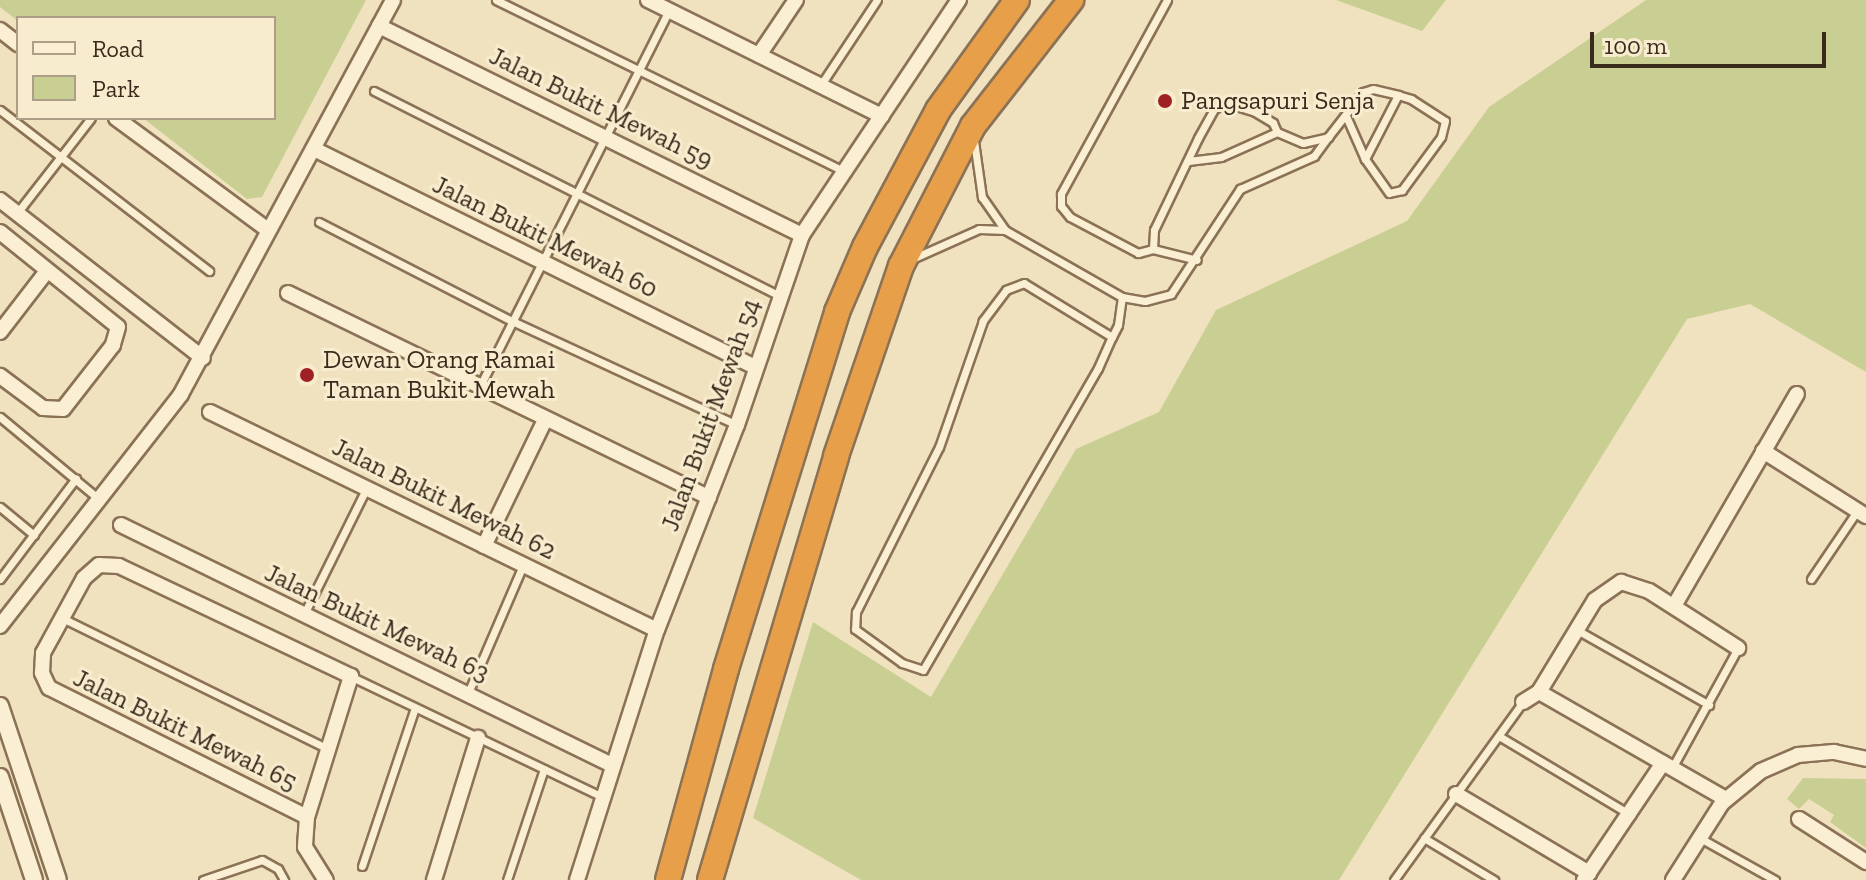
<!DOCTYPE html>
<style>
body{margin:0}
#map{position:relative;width:1866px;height:880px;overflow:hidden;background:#f1e2bf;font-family:"Zilla Slab",serif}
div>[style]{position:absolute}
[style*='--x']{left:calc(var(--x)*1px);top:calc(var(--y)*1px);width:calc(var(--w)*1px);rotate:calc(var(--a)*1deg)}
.green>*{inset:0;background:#c9cf93}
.roads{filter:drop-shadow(2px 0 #8b7256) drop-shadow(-2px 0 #8b7256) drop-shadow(0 2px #8b7256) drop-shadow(0 -2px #8b7256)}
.service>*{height:7px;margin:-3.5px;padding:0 3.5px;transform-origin:3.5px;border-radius:3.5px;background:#fbefd3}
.minor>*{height:14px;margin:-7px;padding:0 7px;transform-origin:7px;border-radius:7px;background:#fbefd3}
.tertiary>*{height:16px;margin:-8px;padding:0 8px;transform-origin:8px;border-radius:8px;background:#fbefd3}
.motorway>*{height:24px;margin:-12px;padding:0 12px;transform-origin:12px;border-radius:12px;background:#e7a049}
.dots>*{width:22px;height:22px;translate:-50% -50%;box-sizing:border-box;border:4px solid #f8eccf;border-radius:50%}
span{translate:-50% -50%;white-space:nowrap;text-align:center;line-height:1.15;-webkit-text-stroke:6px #f8eccf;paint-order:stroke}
.poi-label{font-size:26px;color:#392a1c}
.left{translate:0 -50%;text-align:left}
.street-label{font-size:26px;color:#392a1c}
.legend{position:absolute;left:16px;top:16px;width:260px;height:104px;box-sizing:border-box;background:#f8eccf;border:2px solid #ac9e87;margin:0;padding:10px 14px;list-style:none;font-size:24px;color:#392a1c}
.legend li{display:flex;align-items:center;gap:16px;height:40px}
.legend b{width:40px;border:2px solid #ac9e87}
.scale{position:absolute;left:1590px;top:32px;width:236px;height:36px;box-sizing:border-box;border:4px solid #392a1c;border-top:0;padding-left:10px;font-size:24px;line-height:28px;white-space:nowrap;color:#392a1c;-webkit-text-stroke:6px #f8eccf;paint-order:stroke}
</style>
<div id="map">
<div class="green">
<div style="clip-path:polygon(0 0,366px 0,262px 197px,247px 199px,143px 118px,274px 118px,274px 18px,18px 21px,0 7px)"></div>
<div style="clip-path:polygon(1336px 0,1446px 0,1422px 31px)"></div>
<div style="clip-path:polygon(1646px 0,1866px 0,1866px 372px,1750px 304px,1687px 319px,1339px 880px,861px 880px,753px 818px,813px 622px,931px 697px,1076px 449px,1159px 412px,1216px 310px,1407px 221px,1489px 107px)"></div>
<div style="clip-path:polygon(1803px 778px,1866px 779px,1866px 848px,1830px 822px,1834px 815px,1809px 799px,1799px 809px,1787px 799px)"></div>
</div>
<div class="roads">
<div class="service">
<div style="--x:496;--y:0;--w:388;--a:26.2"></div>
<div style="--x:1167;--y:0;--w:221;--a:118.7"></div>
<div style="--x:1061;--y:194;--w:12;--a:90"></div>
<div style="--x:1061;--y:206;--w:14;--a:51"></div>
<div style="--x:1070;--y:217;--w:77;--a:27.9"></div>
<div style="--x:1138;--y:253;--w:16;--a:-15"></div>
<div style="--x:1153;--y:249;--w:45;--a:14"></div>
<div style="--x:820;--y:86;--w:103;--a:-56.5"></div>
<div style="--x:374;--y:91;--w:455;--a:26.8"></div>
<div style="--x:0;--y:110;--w:264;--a:37.6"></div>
<div style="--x:1346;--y:116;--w:47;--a:66.2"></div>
<div style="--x:1277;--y:132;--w:28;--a:23"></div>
<div style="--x:1303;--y:143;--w:26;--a:-13"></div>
<div style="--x:1328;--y:137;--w:57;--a:-52.1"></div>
<div style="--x:1363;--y:92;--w:10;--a:-17"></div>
<div style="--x:1373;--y:89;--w:26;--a:13"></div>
<div style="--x:1398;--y:95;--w:14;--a:17"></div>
<div style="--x:1411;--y:99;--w:40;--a:32.9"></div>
<div style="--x:1445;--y:121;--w:16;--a:104"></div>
<div style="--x:1441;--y:137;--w:66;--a:126.3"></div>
<div style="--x:1402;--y:190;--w:13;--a:167"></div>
<div style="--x:1389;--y:193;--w:42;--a:-125.2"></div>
<div style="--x:1365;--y:159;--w:72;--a:-62.7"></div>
<div style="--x:974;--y:141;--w:57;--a:81.9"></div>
<div style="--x:982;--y:197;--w:40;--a:55.1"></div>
<div style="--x:1005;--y:230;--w:135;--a:29.8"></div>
<div style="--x:1122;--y:297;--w:23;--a:10"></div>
<div style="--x:1145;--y:301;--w:27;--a:-15"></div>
<div style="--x:1171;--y:294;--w:126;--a:-56.7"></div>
<div style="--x:1240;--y:189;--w:81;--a:-24"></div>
<div style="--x:1314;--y:156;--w:24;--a:-54"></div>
<div style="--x:17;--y:213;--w:120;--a:-52.1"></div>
<div style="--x:319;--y:222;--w:217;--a:27.2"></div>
<div style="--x:512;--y:321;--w:248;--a:24.8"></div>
<div style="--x:1153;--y:249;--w:19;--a:-87"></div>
<div style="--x:1154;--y:230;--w:102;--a:-64.4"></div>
<div style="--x:1198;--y:138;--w:33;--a:-61"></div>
<div style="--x:1214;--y:109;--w:13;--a:-27"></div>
<div style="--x:1226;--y:103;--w:30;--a:17"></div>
<div style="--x:1255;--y:112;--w:21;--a:31"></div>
<div style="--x:1273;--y:123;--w:10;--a:66"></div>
<div style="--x:1277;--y:132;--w:61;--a:155.9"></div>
<div style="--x:1221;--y:157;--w:33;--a:173"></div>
<div style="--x:914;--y:258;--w:71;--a:-24"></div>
<div style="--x:979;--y:229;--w:26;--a:2"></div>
<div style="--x:1112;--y:337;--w:103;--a:-148.5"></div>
<div style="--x:1024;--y:283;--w:19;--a:159"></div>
<div style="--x:1006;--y:290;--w:39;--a:127"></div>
<div style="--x:983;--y:321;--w:133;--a:109.2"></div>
<div style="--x:939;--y:447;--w:185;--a:116.7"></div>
<div style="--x:856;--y:612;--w:17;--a:93"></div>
<div style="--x:855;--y:629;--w:58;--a:35.9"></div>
<div style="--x:902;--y:663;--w:22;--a:18"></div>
<div style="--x:923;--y:670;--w:349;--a:-59.9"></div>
<div style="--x:1098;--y:368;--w:34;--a:-66"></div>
<div style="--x:1112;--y:337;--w:13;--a:-63"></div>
<div style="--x:1118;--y:325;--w:28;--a:-82"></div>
<div style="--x:480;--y:386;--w:420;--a:-63.3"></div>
<div style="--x:0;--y:417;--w:130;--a:39.7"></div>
<div style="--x:0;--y:507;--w:44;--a:39.5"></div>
<div style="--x:0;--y:579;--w:126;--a:-53"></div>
<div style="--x:1811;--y:579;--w:82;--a:-55.9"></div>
<div style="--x:304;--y:614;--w:140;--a:-63.6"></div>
<div style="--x:62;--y:618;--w:294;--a:26.2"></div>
<div style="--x:1577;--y:630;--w:152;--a:29.6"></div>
<div style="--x:352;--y:677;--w:277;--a:25.6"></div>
<div style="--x:468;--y:693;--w:139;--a:-66.7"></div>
<div style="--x:1499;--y:736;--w:154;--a:30.9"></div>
<div style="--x:1672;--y:768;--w:137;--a:-61.2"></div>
<div style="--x:1424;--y:838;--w:82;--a:31"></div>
<div style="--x:1700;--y:838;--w:86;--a:29.2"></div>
<div style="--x:362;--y:866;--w:167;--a:-71.5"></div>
<div style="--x:203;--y:880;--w:62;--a:-18.7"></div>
<div style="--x:262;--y:860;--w:18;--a:29"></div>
<div style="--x:278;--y:869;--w:13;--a:61"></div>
<div style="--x:507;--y:880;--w:117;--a:-71.6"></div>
<div style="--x:1394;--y:880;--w:220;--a:-54.1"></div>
</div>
<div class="minor">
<div style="--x:648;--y:0;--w:261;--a:26.4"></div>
<div style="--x:379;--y:26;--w:472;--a:26.3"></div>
<div style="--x:0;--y:30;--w:23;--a:38"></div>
<div style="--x:759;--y:55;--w:66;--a:-56.1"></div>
<div style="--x:116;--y:118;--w:189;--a:36.4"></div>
<div style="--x:314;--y:149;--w:492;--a:26.3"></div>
<div style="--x:0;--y:200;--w:257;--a:37.9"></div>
<div style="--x:0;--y:232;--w:151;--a:38.8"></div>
<div style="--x:118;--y:327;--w:19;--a:106"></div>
<div style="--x:113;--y:345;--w:81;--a:128"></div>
<div style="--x:63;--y:409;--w:20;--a:-177"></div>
<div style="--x:43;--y:408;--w:54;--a:-143.3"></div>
<div style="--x:288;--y:293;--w:468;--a:25.9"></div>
<div style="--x:0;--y:332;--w:77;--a:-52.4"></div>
<div style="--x:210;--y:412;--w:497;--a:26"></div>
<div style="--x:1763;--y:451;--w:122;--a:32.3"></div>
<div style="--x:121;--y:525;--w:547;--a:26.05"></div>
<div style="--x:484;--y:546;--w:140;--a:-64.2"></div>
<div style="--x:1674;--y:606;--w:245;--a:-59.9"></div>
<div style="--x:0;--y:626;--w:294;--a:-52"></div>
<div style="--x:181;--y:394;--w:447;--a:-61.7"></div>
<div style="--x:1539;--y:692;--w:108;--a:-58.7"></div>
<div style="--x:1595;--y:600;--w:32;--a:-35"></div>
<div style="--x:1621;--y:582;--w:29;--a:18"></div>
<div style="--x:1649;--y:591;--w:106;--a:32.6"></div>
<div style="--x:1523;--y:702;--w:19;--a:-32"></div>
<div style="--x:1539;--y:692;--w:215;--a:29.8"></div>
<div style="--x:1456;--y:794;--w:155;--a:30.7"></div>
<div style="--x:307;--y:817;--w:288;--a:-153.4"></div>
<div style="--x:49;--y:688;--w:17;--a:-115"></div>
<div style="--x:42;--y:673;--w:20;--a:-87"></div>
<div style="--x:43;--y:653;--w:85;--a:-61.3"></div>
<div style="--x:84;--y:578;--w:20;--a:-41"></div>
<div style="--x:99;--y:565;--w:20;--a:3"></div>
<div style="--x:119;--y:566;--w:257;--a:25.4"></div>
<div style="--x:351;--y:676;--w:148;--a:107.3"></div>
<div style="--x:307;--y:817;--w:30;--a:94"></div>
<div style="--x:305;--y:847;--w:39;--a:58"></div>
<div style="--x:1799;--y:819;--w:80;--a:32.7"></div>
<div style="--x:434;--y:880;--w:149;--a:-72.8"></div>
<div style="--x:577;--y:880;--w:262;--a:-72.3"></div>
<div style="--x:657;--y:630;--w:220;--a:-68.7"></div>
<div style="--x:737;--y:425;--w:201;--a:-71.1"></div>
<div style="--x:802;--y:235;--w:283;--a:-56.3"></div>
<div style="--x:1584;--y:880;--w:141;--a:-56"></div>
<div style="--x:1673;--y:880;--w:91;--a:-57.5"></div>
<div style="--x:1722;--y:803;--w:50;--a:-39.4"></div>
<div style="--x:1761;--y:771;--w:40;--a:-23.4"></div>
<div style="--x:1798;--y:755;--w:36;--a:-5"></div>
<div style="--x:1834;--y:752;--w:33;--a:12"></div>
</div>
<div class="tertiary">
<div style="--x:0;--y:706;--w:183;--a:71.6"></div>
<div style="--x:0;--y:777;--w:108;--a:71.7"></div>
</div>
<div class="motorway">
<div style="--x:668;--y:880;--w:219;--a:-74.6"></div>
<div style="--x:726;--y:669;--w:374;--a:-72.7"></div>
<div style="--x:837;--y:312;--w:71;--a:-66.7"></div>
<div style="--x:865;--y:247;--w:155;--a:-61.9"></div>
<div style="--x:938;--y:110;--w:135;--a:-54.3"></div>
<div style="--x:710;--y:880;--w:442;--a:-73.4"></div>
<div style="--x:836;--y:456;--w:201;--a:-71.1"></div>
<div style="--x:901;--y:266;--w:157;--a:-62.8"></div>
<div style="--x:973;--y:126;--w:160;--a:-52.1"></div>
</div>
</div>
<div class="dots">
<div style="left:1165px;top:101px;background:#9e2224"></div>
<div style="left:307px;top:375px;background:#9e2224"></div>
</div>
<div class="poi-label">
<span class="left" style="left:1181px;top:101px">Pangsapuri Senja</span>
<span class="left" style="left:323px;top:375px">Dewan Orang Ramai<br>Taman Bukit Mewah</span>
</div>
<div class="street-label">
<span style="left:601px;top:108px;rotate:26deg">Jalan Bukit Mewah 59</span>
<span style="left:545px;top:237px;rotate:26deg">Jalan Bukit Mewah 60</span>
<span style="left:711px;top:415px;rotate:-70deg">Jalan Bukit Mewah 54</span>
<span style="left:444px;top:499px;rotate:26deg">Jalan Bukit Mewah 62</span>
<span style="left:377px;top:623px;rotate:25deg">Jalan Bukit Mewah 63</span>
<span style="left:185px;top:730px;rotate:26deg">Jalan Bukit Mewah 65</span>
</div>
<ul class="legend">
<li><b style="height:10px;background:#fbefd3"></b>Road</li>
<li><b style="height:22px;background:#c9cf93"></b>Park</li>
</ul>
<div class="scale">100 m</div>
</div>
